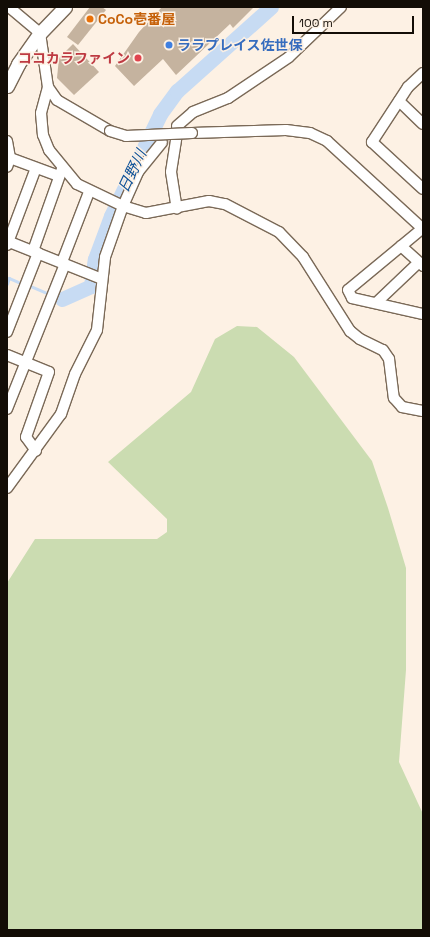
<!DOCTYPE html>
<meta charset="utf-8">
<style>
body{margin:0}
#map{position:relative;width:430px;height:937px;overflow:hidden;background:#fdf1e4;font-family:"Space Grotesk","Noto Sans JP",sans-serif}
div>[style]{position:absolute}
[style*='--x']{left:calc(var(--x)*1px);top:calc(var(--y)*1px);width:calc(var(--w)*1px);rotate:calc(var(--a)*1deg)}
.green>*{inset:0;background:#cbdcb1}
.stream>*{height:2.5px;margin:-1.25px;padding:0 1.25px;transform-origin:1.25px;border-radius:1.25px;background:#c7dbf3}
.river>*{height:15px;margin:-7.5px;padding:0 7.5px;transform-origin:7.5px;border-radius:7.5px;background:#c7dbf3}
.building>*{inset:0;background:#c5b39f}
.roads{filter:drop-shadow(1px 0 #7a6957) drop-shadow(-1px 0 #7a6957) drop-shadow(0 1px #7a6957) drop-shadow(0 -1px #7a6957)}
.minor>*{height:10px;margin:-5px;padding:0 5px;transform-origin:5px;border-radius:5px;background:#fff}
.major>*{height:13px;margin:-6.5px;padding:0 6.5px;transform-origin:6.5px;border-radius:6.5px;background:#fff}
.bridges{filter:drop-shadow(1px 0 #7a6957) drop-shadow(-1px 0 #7a6957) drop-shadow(0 1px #7a6957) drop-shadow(0 -1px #7a6957)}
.minor-bridge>*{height:10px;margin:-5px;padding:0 5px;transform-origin:5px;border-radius:5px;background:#fff}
.dots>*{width:11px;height:11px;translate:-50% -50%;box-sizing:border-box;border:2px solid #fdf1e4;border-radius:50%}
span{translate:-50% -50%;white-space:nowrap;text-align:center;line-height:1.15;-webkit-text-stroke:3px #fdf1e4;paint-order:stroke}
.food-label{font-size:14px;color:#c56008;font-weight:700}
.left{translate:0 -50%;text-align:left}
.shop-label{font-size:14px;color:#366cbe;font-weight:700}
.health-label{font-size:14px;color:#be3a42;font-weight:700}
.right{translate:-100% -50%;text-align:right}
.water-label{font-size:15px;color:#0f5298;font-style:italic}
.frame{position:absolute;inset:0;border:8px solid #130d06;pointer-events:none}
.scale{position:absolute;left:292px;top:16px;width:122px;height:18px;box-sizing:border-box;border:2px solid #130d06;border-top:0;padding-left:5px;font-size:12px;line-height:14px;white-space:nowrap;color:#130d06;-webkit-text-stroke:3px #fdf1e4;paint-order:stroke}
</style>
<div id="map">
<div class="green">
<div style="clip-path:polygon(237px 326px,257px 327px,294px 357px,372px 461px,388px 508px,406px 568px,406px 670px,399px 762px,423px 814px,423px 930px,7px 930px,7px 583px,35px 539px,157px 539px,167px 532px,167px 519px,108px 462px,191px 392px,215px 339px)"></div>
</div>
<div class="stream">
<div style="--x:7;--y:284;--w:6;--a:-72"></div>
<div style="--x:9;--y:278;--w:15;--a:23"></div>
<div style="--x:28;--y:285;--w:23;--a:23"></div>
<div style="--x:54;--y:296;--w:9;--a:21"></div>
</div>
<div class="river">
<div style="--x:62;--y:299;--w:32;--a:-24"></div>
<div style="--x:91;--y:286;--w:27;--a:-82"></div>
<div style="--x:95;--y:259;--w:46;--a:-69.6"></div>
<div style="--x:111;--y:216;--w:113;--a:-64.3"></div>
<div style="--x:160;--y:114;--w:29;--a:-54"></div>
<div style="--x:177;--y:91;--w:126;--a:-41.8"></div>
</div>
<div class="building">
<div style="clip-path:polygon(90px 7px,102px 7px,106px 10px,78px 45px,67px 37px)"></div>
<div style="clip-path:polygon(162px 7px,254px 7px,233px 28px,230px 24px,176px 75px,163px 59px,134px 86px,115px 66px,139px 32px)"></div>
<div style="clip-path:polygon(73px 44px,99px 72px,74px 95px,57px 78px,59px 58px)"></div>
</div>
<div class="roads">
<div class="minor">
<div style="--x:9;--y:7;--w:40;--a:40"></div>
<div style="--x:40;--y:33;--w:55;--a:81.6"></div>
<div style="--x:48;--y:87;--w:27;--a:105"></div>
<div style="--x:41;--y:113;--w:22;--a:85"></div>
<div style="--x:43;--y:135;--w:16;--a:68"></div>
<div style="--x:49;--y:150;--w:44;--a:50.5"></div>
<div style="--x:77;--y:184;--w:51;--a:25.6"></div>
<div style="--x:123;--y:206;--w:24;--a:17"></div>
<div style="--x:146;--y:213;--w:64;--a:-10.8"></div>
<div style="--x:209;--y:201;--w:16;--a:11"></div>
<div style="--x:225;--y:204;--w:61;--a:27.4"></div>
<div style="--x:279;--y:232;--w:35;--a:46"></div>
<div style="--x:303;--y:257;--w:88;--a:57.6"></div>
<div style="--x:350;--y:331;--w:13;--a:39"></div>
<div style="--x:360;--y:339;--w:25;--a:26"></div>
<div style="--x:383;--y:350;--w:11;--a:56"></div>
<div style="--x:389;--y:359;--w:39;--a:83"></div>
<div style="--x:394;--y:398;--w:12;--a:48"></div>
<div style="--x:402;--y:407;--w:21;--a:11"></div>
<div style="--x:423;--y:73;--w:21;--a:137"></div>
<div style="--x:408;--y:87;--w:66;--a:123.2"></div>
<div style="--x:372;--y:142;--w:69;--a:42.7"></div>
<div style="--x:48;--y:87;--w:16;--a:55"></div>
<div style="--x:57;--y:100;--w:61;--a:30.3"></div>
<div style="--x:399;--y:101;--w:33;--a:44"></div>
<div style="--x:177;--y:126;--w:21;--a:-41"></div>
<div style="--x:193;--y:112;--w:38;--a:-22"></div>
<div style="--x:228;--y:98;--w:73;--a:-33.9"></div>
<div style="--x:289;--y:57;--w:72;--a:-43.9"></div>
<div style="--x:192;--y:133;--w:94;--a:-1.8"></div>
<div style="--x:286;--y:130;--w:24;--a:7"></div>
<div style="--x:310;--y:133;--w:19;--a:25"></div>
<div style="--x:327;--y:141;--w:130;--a:42.5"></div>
<div style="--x:177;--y:134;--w:38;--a:99"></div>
<div style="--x:171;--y:172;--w:37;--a:81"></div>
<div style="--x:7;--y:141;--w:17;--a:80"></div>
<div style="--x:10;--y:158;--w:9;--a:108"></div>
<div style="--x:10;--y:158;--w:52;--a:20.2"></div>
<div style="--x:423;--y:228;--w:97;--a:140.4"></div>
<div style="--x:348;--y:290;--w:9;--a:63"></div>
<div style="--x:352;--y:298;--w:73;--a:12.7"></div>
<div style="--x:7;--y:241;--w:102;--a:21.8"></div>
<div style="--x:7;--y:245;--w:82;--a:-69.4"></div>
<div style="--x:401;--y:246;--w:30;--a:42"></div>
<div style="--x:33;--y:251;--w:87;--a:-70.5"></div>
<div style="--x:62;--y:262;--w:75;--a:-68.9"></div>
<div style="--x:376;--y:303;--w:59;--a:-43.6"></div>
<div style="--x:7;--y:332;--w:85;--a:-68.6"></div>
<div style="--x:7;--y:355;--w:45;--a:22"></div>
<div style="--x:49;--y:372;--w:69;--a:109.5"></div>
<div style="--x:26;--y:437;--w:17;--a:54"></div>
<div style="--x:7;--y:409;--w:156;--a:-68.2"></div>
<div style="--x:7;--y:488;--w:92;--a:-53.9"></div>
<div style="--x:61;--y:414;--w:42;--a:-70.7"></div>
<div style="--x:75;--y:374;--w:49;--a:-63.4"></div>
<div style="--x:97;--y:330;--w:73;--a:-83.7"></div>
<div style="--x:105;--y:257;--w:54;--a:-70.6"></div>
<div style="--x:123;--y:206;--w:37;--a:-66"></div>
<div style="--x:138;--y:172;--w:38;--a:-51"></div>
</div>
<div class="major">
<div style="--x:7;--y:86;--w:25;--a:-63"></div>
<div style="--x:18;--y:64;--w:38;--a:-55"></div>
<div style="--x:40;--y:33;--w:36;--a:-46"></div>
</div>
</div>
<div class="bridges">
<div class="minor-bridge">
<div style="--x:110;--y:131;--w:17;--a:17"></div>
<div style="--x:126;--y:136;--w:66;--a:-2.6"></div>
</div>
</div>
<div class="dots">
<div style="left:90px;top:19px;background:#e8710a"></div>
<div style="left:169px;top:45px;background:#3f7fe0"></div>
<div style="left:138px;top:58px;background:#e0444e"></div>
</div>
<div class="food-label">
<span class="left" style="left:98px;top:19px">CoCo壱番屋</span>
</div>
<div class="shop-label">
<span class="left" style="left:177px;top:45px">ララプレイス佐世保</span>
</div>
<div class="health-label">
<span class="right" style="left:130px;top:58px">ココカラファイン</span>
</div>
<div class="water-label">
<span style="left:132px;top:171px;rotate:-64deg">日野川</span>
</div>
<div class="frame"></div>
<div class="scale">100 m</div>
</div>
